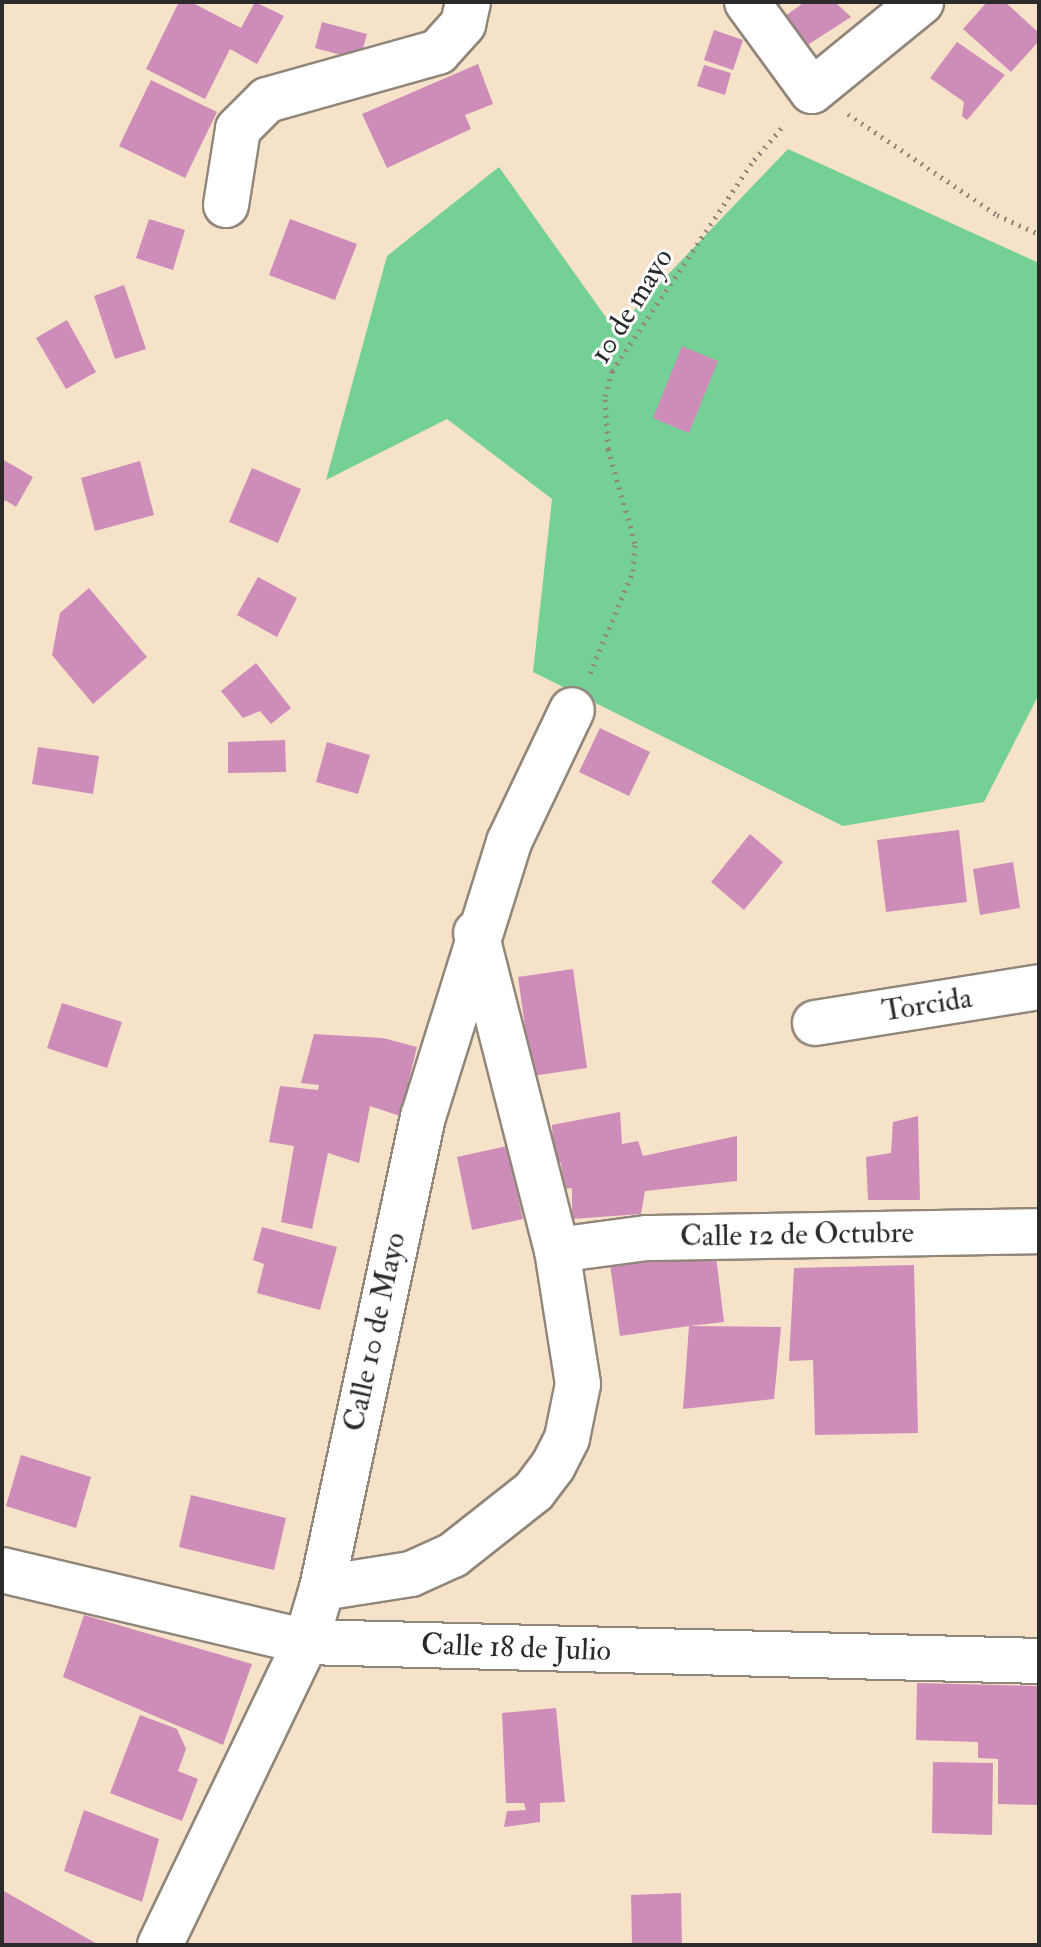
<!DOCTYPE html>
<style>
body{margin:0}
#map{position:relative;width:1041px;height:1947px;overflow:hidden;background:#f6e2c9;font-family:"IM FELL Double Pica",serif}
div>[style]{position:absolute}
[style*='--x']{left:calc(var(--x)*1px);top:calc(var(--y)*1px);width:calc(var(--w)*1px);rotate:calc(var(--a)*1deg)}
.green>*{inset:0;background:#75d096}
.building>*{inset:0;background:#ce8db9}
.path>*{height:5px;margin-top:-2.5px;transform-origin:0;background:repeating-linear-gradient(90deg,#90867a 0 2px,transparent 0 8px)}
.roads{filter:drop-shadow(2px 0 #90867a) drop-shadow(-2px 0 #90867a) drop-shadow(0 2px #90867a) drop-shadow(0 -2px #90867a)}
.minor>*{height:44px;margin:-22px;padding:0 22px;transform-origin:22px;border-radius:22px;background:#fff}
span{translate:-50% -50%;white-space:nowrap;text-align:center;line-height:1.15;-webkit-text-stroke:6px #fff;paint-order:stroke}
.street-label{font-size:30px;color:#2b2b2b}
.frame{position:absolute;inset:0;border:4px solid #2b2b2b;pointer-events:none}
</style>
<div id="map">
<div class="green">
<div style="clip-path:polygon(788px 149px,1039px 263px,1039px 694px,984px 802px,843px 826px,533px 672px,552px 499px,447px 419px,326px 480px,387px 256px,499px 167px,615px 330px)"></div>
</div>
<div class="building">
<div style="clip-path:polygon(179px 2px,191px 2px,241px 28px,255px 2px,284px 16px,257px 64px,230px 49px,205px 99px,146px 69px)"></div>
<div style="clip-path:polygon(805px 2px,835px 2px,851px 17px,806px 46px,785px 16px)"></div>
<div style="clip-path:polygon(987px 2px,1005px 2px,1039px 33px,1039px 41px,1011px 72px,963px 29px)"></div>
<div style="clip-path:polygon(322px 22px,367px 34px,360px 60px,315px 48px)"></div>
<div style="clip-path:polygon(714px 30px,743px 40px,733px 70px,704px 60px)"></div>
<div style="clip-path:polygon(957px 42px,1005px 75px,967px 120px,962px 116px,964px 102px,930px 78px)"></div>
<div style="clip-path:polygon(478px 64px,493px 104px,465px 115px,471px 129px,387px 168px,362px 114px)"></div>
<div style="clip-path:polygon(704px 65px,731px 73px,725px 95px,697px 86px)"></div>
<div style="clip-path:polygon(151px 80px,217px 112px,185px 178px,119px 146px)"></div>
<div style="clip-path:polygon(149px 219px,185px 230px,173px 270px,136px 258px)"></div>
<div style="clip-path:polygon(290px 219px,357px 244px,335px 300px,269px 275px)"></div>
<div style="clip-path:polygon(124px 285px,146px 349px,115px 359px,94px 296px)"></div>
<div style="clip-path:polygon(67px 320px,96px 372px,66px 389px,36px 338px)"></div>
<div style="clip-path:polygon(682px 346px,718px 361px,689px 433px,653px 418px)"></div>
<div style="clip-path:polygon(2px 459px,33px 477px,16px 507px,5px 500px,2px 506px)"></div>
<div style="clip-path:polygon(140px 461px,154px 515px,95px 531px,81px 478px)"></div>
<div style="clip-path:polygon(252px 468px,301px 489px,278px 543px,229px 522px)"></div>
<div style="clip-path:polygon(258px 577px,297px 598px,277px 637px,237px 615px)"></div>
<div style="clip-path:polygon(89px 588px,147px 657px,93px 704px,52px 655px,60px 613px)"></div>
<div style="clip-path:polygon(256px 663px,291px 708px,271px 724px,260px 711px,243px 718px,221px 691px)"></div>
<div style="clip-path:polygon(600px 728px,650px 752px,629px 796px,579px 772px)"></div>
<div style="clip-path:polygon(285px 740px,286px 772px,228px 773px,228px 742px)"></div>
<div style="clip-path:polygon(327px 742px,370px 755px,358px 794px,316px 782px)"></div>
<div style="clip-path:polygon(38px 747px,99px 756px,93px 794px,32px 784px)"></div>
<div style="clip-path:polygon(959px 830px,967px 902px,886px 912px,877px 840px)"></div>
<div style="clip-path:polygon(750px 834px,783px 862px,744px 910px,711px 882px)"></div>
<div style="clip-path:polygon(1013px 862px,1020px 908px,980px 915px,973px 869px)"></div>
<div style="clip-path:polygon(573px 969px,587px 1068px,532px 1076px,518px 977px)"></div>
<div style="clip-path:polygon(62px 1003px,122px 1022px,107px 1068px,47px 1048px)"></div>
<div style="clip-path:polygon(314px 1034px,383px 1038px,417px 1047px,400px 1116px,370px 1106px,359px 1163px,328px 1153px,312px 1229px,281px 1222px,294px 1146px,269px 1142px,280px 1086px,318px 1090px,319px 1085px,301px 1083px)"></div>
<div style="clip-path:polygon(620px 1112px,622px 1144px,638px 1141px,643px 1156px,737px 1136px,737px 1181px,645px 1191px,641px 1214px,572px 1219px,572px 1188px,564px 1189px,561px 1163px,554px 1165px,552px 1125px)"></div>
<div style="clip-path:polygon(918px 1116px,920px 1200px,868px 1200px,866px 1157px,891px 1153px,893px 1122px)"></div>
<div style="clip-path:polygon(507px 1146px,523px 1219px,472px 1230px,457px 1157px)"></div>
<div style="clip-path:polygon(262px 1227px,337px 1247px,320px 1310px,257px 1293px,264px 1264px,253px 1260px)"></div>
<div style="clip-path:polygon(715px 1248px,724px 1322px,689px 1326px,781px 1327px,774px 1399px,683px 1409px,689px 1326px,620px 1336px,609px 1257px)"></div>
<div style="clip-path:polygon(914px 1265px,918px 1433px,815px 1435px,813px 1360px,789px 1361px,794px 1268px)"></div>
<div style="clip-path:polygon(21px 1455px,91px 1477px,76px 1528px,6px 1506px)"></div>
<div style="clip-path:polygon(191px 1495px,286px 1518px,274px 1570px,179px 1547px)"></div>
<div style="clip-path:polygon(84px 1615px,252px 1664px,223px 1745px,63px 1677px)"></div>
<div style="clip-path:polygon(917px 1683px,1039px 1686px,1039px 1805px,998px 1804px,998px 1759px,978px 1758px,978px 1742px,916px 1740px)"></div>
<div style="clip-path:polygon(556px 1708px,565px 1802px,540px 1803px,540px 1822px,504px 1827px,507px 1811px,526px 1810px,524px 1803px,506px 1803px,502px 1713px)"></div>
<div style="clip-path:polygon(140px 1715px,177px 1729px,186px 1749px,178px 1771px,198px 1779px,182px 1821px,110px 1793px)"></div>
<div style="clip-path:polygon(933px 1762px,993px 1763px,992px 1835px,932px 1833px)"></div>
<div style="clip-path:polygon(84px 1810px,159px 1839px,142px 1902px,64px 1871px)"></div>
<div style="clip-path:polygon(2px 1890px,99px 1945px,2px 1945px)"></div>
<div style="clip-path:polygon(681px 1893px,682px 1945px,632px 1945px,631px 1895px)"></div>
</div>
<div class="path">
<div style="--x:848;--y:114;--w:180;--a:34.1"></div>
<div style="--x:997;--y:215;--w:46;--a:24.3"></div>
<div style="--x:590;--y:673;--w:111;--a:-67.1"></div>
<div style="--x:633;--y:571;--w:28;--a:-86"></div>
<div style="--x:635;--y:543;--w:98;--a:-106"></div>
<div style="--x:608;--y:449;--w:53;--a:-93.2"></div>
<div style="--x:605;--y:396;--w:26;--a:-74"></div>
<div style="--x:612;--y:371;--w:254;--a:-56.1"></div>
<div style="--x:754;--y:160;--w:48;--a:-49.3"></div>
</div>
<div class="roads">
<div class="minor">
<div style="--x:747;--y:2;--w:110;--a:53.9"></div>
<div style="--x:812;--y:91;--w:141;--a:-39.2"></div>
<div style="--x:226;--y:205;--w:77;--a:-81"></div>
<div style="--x:238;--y:129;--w:41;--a:-45"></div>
<div style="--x:267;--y:100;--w:178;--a:-15.7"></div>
<div style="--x:438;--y:52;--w:38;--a:-48"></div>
<div style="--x:463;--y:24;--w:23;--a:-77"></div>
<div style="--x:476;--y:933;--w:327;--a:75.7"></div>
<div style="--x:815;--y:1023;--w:227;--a:-9.1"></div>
<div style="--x:2;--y:1570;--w:312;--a:13.3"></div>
<div style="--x:306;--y:1642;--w:733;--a:1.48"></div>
<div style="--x:322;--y:1588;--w:90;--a:-8.9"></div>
<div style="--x:411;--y:1574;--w:46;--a:-24.3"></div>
<div style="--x:453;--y:1555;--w:103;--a:-38.3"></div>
<div style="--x:534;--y:1491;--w:31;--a:-53"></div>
<div style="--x:553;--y:1466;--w:31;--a:-63"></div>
<div style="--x:567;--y:1438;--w:55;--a:-78.5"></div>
<div style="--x:578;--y:1384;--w:136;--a:-98.9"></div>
<div style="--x:557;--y:1250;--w:90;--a:-7.7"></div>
<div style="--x:646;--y:1238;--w:393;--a:-1"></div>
<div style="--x:160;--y:1945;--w:336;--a:-64.3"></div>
<div style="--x:306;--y:1642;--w:56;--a:-73.5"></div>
<div style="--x:322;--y:1588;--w:482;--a:-77.9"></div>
<div style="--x:423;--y:1117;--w:288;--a:-72.6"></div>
<div style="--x:509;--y:842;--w:146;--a:-64.5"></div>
</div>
</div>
<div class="street-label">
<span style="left:632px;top:306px;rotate:-58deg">10 de mayo</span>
<span style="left:927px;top:1005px;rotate:-9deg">Torcida</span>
<span style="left:797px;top:1235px;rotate:-1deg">Calle 12 de Octubre</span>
<span style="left:375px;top:1332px;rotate:-78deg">Calle 10 de Mayo</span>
<span style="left:516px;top:1648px;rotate:2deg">Calle 18 de Julio</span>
</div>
<div class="frame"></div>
</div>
